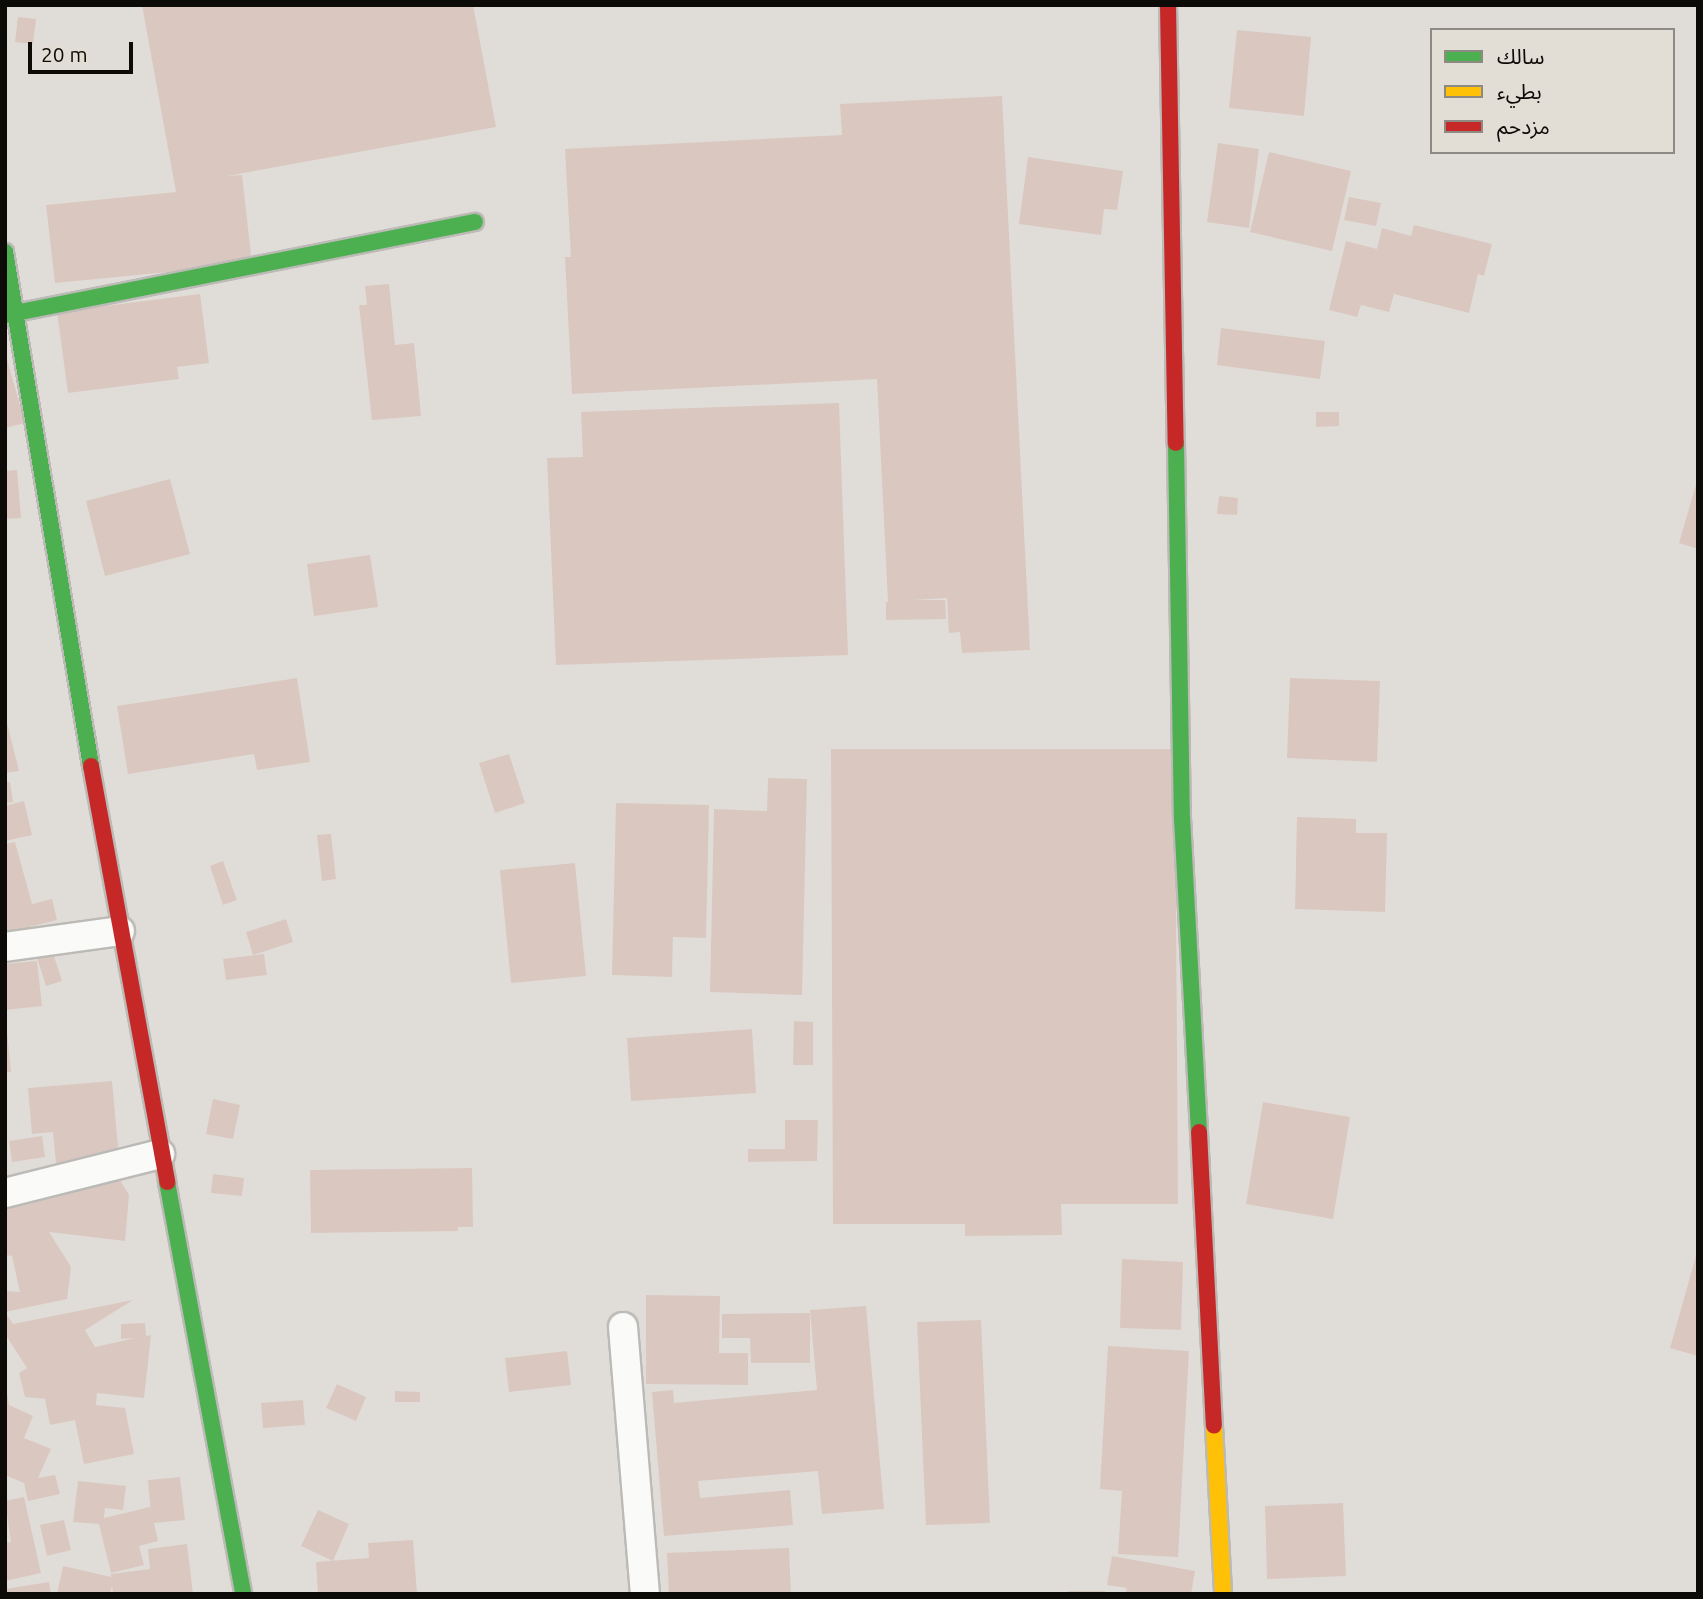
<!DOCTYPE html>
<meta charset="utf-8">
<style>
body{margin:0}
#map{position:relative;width:1703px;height:1599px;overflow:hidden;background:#e0ddd8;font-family:Ubuntu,"Noto Sans Arabic",sans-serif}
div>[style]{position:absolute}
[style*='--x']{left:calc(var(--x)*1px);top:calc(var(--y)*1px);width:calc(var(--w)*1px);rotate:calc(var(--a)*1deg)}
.building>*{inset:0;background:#dac8c0}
.roads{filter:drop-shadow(2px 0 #bcbab6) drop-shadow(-2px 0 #bcbab6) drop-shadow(0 2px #bcbab6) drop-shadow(0 -2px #bcbab6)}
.street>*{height:28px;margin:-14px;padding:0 14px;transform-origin:14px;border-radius:14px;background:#fafaf9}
.fast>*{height:16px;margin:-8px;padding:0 8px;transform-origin:8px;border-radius:8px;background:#4caf50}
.slow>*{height:16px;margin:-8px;padding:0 8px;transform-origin:8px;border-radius:8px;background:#ffc107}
.jam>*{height:16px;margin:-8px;padding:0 8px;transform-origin:8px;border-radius:8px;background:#c62828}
span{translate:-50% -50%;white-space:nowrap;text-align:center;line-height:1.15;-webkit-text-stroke:5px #e3ded5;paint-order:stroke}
.frame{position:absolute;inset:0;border:7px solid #0d0b08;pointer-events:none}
.legend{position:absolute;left:1430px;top:28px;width:245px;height:126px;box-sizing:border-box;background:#e3ded5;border:2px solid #8d8a83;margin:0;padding:9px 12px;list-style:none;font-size:21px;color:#0d0b08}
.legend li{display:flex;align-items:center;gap:14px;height:35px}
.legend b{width:35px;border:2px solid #8d8a83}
.scale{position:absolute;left:28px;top:42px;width:105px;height:32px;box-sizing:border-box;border:4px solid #0d0b08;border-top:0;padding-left:9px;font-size:21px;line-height:24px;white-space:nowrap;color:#0d0b08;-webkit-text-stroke:5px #e3ded5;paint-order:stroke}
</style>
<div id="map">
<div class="building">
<div style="clip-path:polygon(142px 5px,473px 5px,496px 127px,227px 176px,242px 175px,252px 264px,55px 283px,46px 205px,176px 192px)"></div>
<div style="clip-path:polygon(18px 17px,36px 19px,33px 44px,15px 42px)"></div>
<div style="clip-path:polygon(1237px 30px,1311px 37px,1304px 116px,1229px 108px)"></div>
<div style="clip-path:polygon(1002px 96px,1030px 650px,962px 653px,960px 632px,949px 633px,947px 598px,913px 600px,945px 600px,946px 619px,886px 620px,886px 602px,888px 602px,877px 379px,572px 394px,565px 257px,571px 257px,565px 149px,842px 135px,840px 104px)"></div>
<div style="clip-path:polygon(1218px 143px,1259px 149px,1249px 228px,1207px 222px)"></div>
<div style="clip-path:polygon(1269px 152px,1351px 171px,1332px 251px,1250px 232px)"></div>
<div style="clip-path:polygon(1028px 157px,1123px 171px,1117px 210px,1104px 209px,1101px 235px,1019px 224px)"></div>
<div style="clip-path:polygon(1349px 197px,1381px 203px,1376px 226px,1344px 220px)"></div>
<div style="clip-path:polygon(1414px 225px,1492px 244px,1484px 276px,1478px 274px,1469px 313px,1394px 294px,1389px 312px,1361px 305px,1357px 317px,1329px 310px,1346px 241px,1377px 249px,1382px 228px,1411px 236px)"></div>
<div style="clip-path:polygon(389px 284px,395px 345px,414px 343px,421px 416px,372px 420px,359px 305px,367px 305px,365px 286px)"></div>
<div style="clip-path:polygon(200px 294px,209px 363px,177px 367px,179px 379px,68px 393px,57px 312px)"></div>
<div style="clip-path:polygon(1221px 328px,1325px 341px,1320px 379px,1217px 365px)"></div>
<div style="clip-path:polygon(5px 352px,25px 423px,5px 428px)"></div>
<div style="clip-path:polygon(839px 403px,848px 655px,556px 665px,547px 458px,583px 457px,581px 412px)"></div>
<div style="clip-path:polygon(1316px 412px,1339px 412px,1339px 426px,1316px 427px)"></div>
<div style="clip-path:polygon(17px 470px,21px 518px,5px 519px,5px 471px)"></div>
<div style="clip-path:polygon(170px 479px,190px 554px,105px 576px,86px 501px)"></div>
<div style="clip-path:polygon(1697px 481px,1698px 481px,1698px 549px,1679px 543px)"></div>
<div style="clip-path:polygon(1219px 496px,1238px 498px,1237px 515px,1217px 514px)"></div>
<div style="clip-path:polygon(370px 555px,378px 607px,314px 616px,307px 564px)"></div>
<div style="clip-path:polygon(297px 678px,310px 762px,257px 770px,254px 754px,128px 774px,117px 706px)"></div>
<div style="clip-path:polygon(1290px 678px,1380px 681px,1377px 762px,1287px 758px)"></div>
<div style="clip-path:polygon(5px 715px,19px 771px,5px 773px)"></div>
<div style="clip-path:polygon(831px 749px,1175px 749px,1178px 1204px,1061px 1204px,1062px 1235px,965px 1236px,965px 1224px,833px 1224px)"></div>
<div style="clip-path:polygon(509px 754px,525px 803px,495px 813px,479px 763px)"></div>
<div style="clip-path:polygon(768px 778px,807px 779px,802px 995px,710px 992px,714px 809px,767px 811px)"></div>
<div style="clip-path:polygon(5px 782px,10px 782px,13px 802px,5px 803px)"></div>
<div style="clip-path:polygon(24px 801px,32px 835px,5px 841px,5px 806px)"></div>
<div style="clip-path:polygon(616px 803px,709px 805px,706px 938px,673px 937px,672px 977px,612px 975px)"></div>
<div style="clip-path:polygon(1297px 817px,1356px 819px,1356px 833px,1387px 833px,1385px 912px,1295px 909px)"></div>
<div style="clip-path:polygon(331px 834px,336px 879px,322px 881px,317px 835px)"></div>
<div style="clip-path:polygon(15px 842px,32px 904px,52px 899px,57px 920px,5px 933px,5px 844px)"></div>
<div style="clip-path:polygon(223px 861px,237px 900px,223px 905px,210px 866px)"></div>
<div style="clip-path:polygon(575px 863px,586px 976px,511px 983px,500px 870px)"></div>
<div style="clip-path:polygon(286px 919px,293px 942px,253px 955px,246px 932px)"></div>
<div style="clip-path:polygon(53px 953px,62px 981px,46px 986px,37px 958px)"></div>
<div style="clip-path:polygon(264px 954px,267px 975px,226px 980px,223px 959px)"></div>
<div style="clip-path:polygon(37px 961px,42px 1006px,5px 1010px,5px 964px)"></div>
<div style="clip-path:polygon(5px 1011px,11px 1072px,5px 1072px)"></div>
<div style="clip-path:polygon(794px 1021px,813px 1022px,813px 1065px,793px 1065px)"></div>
<div style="clip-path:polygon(752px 1029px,756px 1093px,631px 1101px,627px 1038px)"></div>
<div style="clip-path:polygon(112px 1081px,119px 1158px,56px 1164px,53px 1132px,32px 1134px,28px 1088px)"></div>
<div style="clip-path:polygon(213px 1099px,240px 1105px,233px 1139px,206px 1134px)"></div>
<div style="clip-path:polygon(1263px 1102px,1350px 1117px,1333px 1219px,1246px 1204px)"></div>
<div style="clip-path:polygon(785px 1120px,818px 1120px,817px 1161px,748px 1162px,748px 1149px,785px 1149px)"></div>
<div style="clip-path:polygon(42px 1136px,45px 1157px,12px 1162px,9px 1141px)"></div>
<div style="clip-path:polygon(472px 1168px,473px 1227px,458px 1227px,458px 1231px,311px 1233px,310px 1170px)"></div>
<div style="clip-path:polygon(213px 1174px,244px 1178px,242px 1196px,211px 1193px)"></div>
<div style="clip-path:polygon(118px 1177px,129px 1195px,125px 1241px,49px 1232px,71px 1267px,67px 1299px,5px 1312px,5px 1291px,20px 1292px,12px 1256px,5px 1255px,7px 1199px)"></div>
<div style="clip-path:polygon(1697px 1252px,1698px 1252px,1698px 1356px,1670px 1348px)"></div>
<div style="clip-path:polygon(1122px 1259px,1183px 1262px,1181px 1330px,1120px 1328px)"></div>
<div style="clip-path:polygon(646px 1295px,720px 1296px,719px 1353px,748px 1353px,748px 1385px,646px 1384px)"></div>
<div style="clip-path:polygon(133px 1300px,85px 1330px,95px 1347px,136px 1338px,121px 1339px,121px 1324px,145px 1323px,146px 1336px,151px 1335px,144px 1398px,97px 1393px,96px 1405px,125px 1408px,134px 1454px,84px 1464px,75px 1420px,50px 1425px,45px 1399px,25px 1397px,19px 1373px,27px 1368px,5px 1334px,5px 1312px,13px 1324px)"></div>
<div style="clip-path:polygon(866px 1306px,884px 1509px,822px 1514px,818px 1471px,698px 1481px,700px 1498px,790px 1490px,793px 1525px,664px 1536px,652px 1392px,673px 1390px,674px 1403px,817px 1390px,810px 1310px)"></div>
<div style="clip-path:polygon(810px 1313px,810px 1363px,751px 1363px,750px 1338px,722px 1338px,722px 1314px)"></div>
<div style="clip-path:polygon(981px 1320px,990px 1523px,926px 1525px,917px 1322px)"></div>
<div style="clip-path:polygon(1108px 1346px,1189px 1351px,1178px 1557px,1118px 1554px,1122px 1491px,1100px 1489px)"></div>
<div style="clip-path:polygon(567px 1351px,571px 1385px,509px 1392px,505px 1358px)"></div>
<div style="clip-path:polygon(337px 1384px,366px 1397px,356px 1421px,326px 1408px)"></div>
<div style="clip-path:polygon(395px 1391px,420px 1392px,420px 1402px,395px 1402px)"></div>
<div style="clip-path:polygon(7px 1392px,9px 1405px,33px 1416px,24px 1438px,51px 1449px,38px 1478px,55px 1475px,60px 1494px,28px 1501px,24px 1483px,5px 1475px)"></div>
<div style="clip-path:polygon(303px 1400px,305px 1425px,263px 1428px,261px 1403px)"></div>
<div style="clip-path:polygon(180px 1477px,185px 1520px,154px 1523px,158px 1541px,139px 1546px,144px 1565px,111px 1573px,99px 1524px,73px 1522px,78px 1481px,126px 1486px,123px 1510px,105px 1508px,104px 1518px,150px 1507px,151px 1515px,148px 1480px)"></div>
<div style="clip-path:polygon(24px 1497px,41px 1573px,5px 1581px,5px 1543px,11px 1542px,5px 1501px)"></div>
<div style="clip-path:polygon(1343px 1503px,1346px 1576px,1267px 1579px,1265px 1506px)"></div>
<div style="clip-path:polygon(318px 1510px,349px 1524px,333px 1561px,301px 1546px)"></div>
<div style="clip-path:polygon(64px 1520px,71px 1550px,47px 1556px,40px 1525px)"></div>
<div style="clip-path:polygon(413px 1540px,417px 1594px,318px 1594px,316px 1562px,369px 1558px,368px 1543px)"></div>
<div style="clip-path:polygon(187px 1544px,193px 1594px,113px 1594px,112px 1586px,110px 1594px,57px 1594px,63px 1566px,111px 1577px,111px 1574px,150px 1569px,148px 1549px)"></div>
<div style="clip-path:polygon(789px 1548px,791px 1594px,669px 1594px,667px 1553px)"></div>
<div style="clip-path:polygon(1112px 1556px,1195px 1571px,1191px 1594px,1125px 1594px,1127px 1588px,1107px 1585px)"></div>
<div style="clip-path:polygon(49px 1582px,51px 1594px,5px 1594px,5px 1589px)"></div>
<div style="clip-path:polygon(1068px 1591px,1105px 1591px,1105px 1594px,1068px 1594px)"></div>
</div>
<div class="roads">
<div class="street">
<div style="--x:5;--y:947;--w:116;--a:-7.9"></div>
<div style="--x:5;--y:1193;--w:160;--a:-14.1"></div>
<div style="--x:623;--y:1327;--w:268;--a:85.3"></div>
</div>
<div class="fast">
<div style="--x:5;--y:252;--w:521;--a:80.5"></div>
<div style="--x:5;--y:315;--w:479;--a:-11.2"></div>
<div style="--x:1176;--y:443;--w:375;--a:89.1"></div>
<div style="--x:1182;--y:818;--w:314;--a:86.9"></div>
<div style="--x:167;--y:1182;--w:419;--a:79.5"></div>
</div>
<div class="slow">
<div style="--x:1214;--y:1426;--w:168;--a:86.9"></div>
</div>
<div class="jam">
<div style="--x:1168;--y:5;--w:438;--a:89"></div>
<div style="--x:91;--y:766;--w:423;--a:79.6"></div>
<div style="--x:1199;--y:1132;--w:294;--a:87.1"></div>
</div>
</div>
<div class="frame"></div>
<ul class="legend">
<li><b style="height:9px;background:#4caf50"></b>سالك</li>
<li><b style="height:9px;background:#ffc107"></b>بطيء</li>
<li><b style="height:9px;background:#c62828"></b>مزدحم</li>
</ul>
<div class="scale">20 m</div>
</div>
